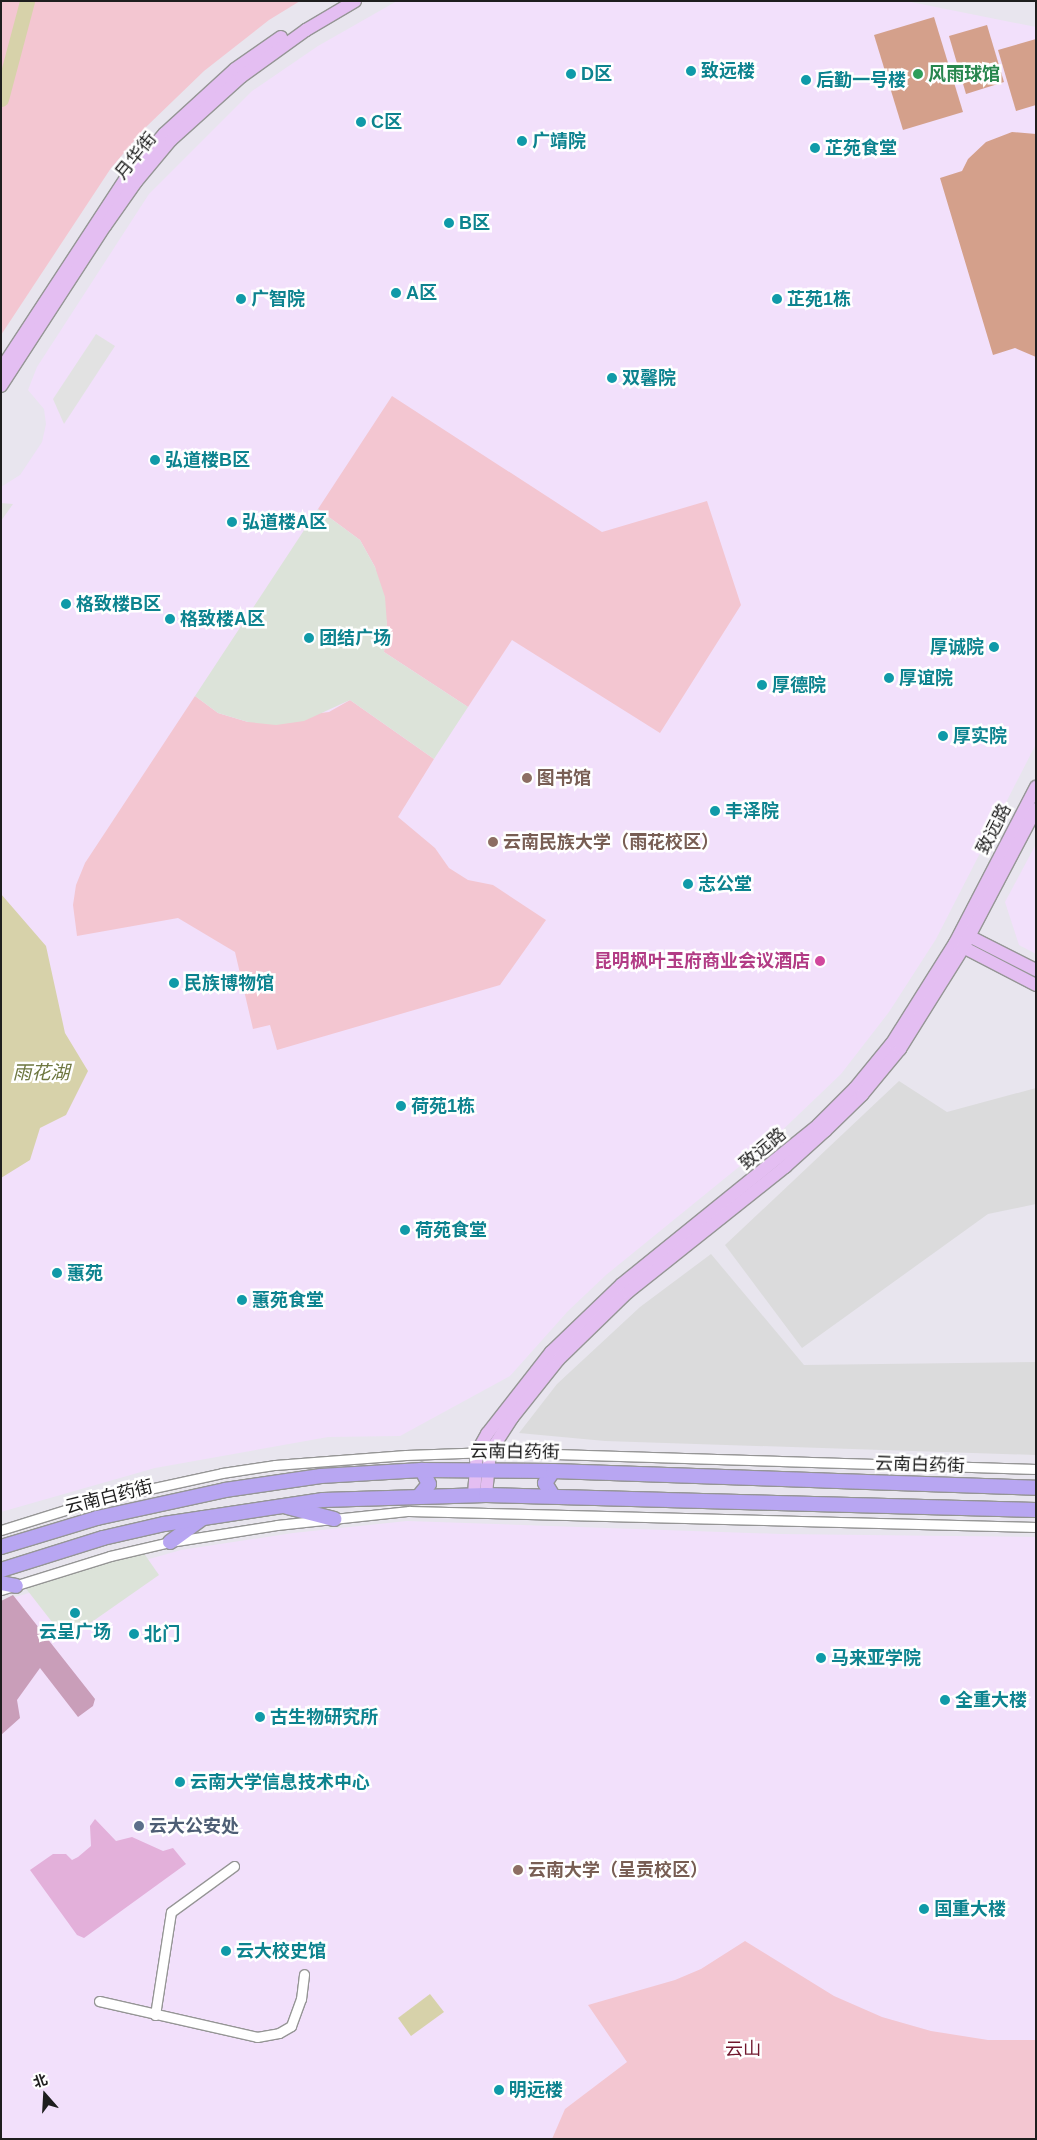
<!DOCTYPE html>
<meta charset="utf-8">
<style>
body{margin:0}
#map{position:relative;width:1037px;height:2140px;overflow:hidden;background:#e8e5ee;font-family:Arial,"Noto Sans SC",sans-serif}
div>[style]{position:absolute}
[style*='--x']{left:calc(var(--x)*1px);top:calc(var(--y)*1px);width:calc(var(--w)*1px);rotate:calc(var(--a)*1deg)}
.residential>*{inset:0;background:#dbdbdc}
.education>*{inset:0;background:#f2e0fb}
.grass>*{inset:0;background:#e3b0da}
.forest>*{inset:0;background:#c99eb9}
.park>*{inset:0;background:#f3c6d1}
.pitch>*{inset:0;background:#d4a08b}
.parking>*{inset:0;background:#e2e2e2}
.plaza>*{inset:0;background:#dce3d9}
.water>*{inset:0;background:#d7d2aa}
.river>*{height:15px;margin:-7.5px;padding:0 7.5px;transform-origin:7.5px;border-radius:7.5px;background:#d7d2aa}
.roads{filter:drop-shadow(1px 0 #959595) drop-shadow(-1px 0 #959595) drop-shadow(0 1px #959595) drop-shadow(0 -1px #959595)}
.street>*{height:9px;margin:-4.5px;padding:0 4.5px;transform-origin:4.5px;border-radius:4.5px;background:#fff}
.secondary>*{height:12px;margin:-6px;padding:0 6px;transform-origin:6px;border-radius:6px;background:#e4bef2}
.primary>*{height:14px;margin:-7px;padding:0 7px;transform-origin:7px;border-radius:7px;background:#b8a6f2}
.dots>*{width:14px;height:14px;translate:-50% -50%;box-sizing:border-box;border:2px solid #fff;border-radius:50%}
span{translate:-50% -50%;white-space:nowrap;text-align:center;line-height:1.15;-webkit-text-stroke:5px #fff;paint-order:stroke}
.culture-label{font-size:18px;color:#0d838f;font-weight:700}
.left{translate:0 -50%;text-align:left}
.right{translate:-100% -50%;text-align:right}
.leisure-label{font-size:18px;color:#27864d;font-weight:700}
.street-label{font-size:18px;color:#1e1e1e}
.education-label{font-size:18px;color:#785e54;font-weight:700}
.hotel-label{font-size:18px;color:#b23c85;font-weight:700}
.service-label{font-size:18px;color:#4e5e75;font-weight:700}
.park-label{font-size:18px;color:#70172d}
.water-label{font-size:19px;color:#6e7740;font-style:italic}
.frame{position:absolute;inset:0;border:2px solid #1e1e1e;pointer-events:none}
.north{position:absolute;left:20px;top:2070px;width:50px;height:50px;-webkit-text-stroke:4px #fff;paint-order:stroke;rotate:341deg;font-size:14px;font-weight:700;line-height:20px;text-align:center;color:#1e1e1e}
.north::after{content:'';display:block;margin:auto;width:18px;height:22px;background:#1e1e1e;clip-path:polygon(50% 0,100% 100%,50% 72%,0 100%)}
</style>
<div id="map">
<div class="residential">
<div style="clip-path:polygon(899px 1081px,947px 1112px,1036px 1088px,1036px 1204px,988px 1214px,802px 1348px,725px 1245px)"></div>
<div style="clip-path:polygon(711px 1254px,804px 1365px,1036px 1362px,1036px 1455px,605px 1441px,519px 1433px,557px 1384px,640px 1307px)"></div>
</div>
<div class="education">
<div style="clip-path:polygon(397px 1px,906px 1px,1036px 27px,1036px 744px,936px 939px,889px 1012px,841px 1074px,772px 1140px,606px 1275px,568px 1311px,510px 1376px,400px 1436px,328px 1437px,155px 1468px,1px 1512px,1px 487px,20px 475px,42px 442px,46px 424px,44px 409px,28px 390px,37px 367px,149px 194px,252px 91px,318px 46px)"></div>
<div style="clip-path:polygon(1036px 844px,1036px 954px,1019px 945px,1005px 902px)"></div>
<div style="clip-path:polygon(407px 1521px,780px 1534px,1036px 1537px,1036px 2139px,1px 2139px,1px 1601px,181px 1550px,293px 1533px)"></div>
</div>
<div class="grass">
<div style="clip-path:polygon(95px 1819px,116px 1841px,132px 1837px,163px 1851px,173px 1848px,186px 1864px,84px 1938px,77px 1935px,30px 1870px,53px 1854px,66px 1854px,72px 1860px,78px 1857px,91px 1846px,90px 1826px)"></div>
</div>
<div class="forest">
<div style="clip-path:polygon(13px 1595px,95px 1699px,93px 1706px,78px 1717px,40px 1668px,17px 1700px,20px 1718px,1px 1735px,1px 1601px)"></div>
</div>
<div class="park">
<div style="clip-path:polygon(1px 1px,300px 1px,269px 20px,204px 71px,147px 126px,111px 168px,1px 335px)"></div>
<div style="clip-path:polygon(392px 396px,602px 532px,707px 501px,741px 605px,660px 733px,512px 640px,468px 707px,384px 652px,387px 624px,375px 567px,360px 540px,318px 509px)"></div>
<div style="clip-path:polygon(195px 696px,218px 713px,248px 722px,329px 712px,350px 700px,434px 759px,398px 817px,435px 848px,449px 868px,468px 880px,493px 885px,546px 920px,500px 985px,277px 1050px,270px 1025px,253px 1029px,235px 952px,178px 918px,77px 936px,73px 905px,76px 885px,85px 863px)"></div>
<div style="clip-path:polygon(745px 1941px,834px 1996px,882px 2017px,931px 2031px,988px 2040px,1036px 2040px,1036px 2139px,552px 2139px,565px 2109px,627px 2062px,588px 2005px,675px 1980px,701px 1969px)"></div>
</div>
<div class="pitch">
<div style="clip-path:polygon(934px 17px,963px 112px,903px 130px,874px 35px)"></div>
<div style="clip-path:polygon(987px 25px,1004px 82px,966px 94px,949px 36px)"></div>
<div style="clip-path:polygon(1036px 39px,1036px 105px,1016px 111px,998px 50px)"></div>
<div style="clip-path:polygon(1012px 132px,1036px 134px,1036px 357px,1015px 348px,993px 355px,940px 178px,962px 171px,968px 159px,986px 142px)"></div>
</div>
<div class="parking">
<div style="clip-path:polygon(96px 334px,115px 346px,64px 424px,53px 399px)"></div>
<div style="clip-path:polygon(1px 503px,13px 504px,1px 521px)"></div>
</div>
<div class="plaza">
<div style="clip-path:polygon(318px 509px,360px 540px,375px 567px,385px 597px,387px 624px,384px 652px,468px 707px,434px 759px,350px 700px,304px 721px,276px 725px,248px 722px,218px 713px,195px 696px)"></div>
<div style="clip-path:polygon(143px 1552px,159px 1575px,66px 1640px,24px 1586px)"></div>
</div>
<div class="water">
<div style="clip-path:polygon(1px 894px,46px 946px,65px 1033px,88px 1071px,66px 1115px,40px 1128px,30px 1160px,1px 1178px)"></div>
<div style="clip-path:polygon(430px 1994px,444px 2012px,411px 2036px,398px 2018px)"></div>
</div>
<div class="river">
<div style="--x:1;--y:99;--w:101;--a:-75.1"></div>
</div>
<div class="roads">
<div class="street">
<div style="--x:1;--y:1530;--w:97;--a:-17.3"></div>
<div style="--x:94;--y:1501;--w:131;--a:-12.3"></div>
<div style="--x:222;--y:1473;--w:54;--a:-8.6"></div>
<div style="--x:275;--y:1465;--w:131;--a:-4.4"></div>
<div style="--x:406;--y:1455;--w:84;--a:-2"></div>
<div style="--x:490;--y:1452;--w:546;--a:1.78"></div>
<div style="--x:1;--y:1590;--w:114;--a:-17.3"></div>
<div style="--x:110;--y:1556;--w:62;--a:-13.1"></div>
<div style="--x:170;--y:1542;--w:108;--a:-9"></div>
<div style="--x:277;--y:1525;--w:133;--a:-6.1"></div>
<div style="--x:409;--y:1511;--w:627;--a:1.46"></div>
<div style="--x:99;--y:2001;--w:162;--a:12.8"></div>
<div style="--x:257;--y:2037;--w:22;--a:-10"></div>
<div style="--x:279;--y:2033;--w:14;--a:-30"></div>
<div style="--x:291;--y:2026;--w:29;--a:-70"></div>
<div style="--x:301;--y:1999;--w:25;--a:-83"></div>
<div style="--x:155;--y:2015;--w:104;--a:-81.2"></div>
<div style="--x:171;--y:1912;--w:78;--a:-36.1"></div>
</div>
<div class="secondary">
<div style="--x:1;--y:369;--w:232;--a:-56.8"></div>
<div style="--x:128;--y:175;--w:55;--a:-48.7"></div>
<div style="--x:164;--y:134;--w:96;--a:-42.5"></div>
<div style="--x:235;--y:69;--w:56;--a:-34.8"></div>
<div style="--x:1;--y:386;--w:191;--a:-57"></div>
<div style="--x:105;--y:226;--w:54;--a:-54.8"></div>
<div style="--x:136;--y:182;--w:55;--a:-50.2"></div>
<div style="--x:171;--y:140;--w:94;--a:-42"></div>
<div style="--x:241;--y:77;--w:80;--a:-35.9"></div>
<div style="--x:306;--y:30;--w:57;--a:-30.6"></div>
<div style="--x:963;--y:933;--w:82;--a:26.9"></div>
<div style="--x:957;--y:944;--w:89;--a:27.4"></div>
<div style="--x:474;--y:1495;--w:43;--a:-86"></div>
<div style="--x:477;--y:1452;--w:21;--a:-61"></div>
<div style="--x:487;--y:1434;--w:104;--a:-52"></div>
<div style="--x:551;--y:1352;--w:98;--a:-43.8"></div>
<div style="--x:622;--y:1284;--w:252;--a:-39"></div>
<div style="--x:818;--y:1125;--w:52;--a:-45"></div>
<div style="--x:855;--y:1088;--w:58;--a:-50.6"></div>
<div style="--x:892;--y:1043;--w:118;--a:-57.8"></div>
<div style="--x:955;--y:943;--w:176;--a:-62.6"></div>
<div style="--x:486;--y:1495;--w:43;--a:-84.7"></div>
<div style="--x:490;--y:1452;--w:40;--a:-57.1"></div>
<div style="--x:512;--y:1418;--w:75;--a:-51.5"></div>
<div style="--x:559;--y:1359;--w:96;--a:-44.2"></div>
<div style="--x:628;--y:1292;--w:201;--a:-38.5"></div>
<div style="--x:785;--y:1167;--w:54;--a:-42"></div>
<div style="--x:825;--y:1131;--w:52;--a:-44.2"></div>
<div style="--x:862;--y:1095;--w:60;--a:-50.4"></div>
<div style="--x:900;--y:1049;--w:119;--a:-58"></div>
<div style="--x:963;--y:948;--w:157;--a:-62.3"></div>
</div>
<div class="primary">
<div style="--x:420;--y:1495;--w:14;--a:-51"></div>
<div style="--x:429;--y:1484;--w:16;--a:-117"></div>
<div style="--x:553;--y:1496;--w:15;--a:-122"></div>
<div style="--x:545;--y:1483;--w:14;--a:-56"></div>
<div style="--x:287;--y:1507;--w:49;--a:14.3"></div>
<div style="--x:170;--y:1542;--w:41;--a:-36"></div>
<div style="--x:1;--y:1547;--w:100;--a:-16.8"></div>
<div style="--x:97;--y:1518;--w:131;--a:-12.3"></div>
<div style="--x:225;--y:1490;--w:97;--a:-8.3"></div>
<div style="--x:321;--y:1476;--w:101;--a:-3.4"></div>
<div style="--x:422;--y:1470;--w:131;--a:0.4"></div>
<div style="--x:553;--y:1471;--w:483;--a:2"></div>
<div style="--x:1;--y:1570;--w:107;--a:-17.4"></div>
<div style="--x:103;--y:1538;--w:63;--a:-12.9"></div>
<div style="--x:164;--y:1524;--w:161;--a:-8.6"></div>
<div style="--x:323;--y:1500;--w:163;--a:-1.8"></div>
<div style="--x:486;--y:1495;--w:550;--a:1.56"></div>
<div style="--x:1;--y:1583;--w:15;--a:11"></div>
</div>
</div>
<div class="dots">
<div style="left:691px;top:71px;background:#0f9aa8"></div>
<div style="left:571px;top:74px;background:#0f9aa8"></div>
<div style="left:918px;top:74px;background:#2e9e5b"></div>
<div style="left:806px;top:80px;background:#0f9aa8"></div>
<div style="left:361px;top:122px;background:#0f9aa8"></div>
<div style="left:522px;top:141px;background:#0f9aa8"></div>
<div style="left:815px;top:148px;background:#0f9aa8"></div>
<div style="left:449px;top:223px;background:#0f9aa8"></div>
<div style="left:396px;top:293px;background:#0f9aa8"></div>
<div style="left:241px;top:299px;background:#0f9aa8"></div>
<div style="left:777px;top:299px;background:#0f9aa8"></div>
<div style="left:612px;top:378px;background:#0f9aa8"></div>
<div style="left:155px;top:460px;background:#0f9aa8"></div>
<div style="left:232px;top:522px;background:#0f9aa8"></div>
<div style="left:66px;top:604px;background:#0f9aa8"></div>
<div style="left:170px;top:619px;background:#0f9aa8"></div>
<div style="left:309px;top:638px;background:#0f9aa8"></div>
<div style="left:994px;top:647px;background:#0f9aa8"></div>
<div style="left:889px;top:678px;background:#0f9aa8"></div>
<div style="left:762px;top:685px;background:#0f9aa8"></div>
<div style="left:943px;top:736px;background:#0f9aa8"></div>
<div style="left:527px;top:778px;background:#8d6e63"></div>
<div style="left:715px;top:811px;background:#0f9aa8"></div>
<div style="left:493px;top:842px;background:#8d6e63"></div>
<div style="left:688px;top:884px;background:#0f9aa8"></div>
<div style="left:820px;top:961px;background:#d1479c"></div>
<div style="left:174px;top:983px;background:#0f9aa8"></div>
<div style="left:401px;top:1106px;background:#0f9aa8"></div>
<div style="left:405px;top:1230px;background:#0f9aa8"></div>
<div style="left:57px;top:1273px;background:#0f9aa8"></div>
<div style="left:242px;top:1300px;background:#0f9aa8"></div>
<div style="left:75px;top:1613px;background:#0f9aa8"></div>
<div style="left:134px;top:1634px;background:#0f9aa8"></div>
<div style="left:821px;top:1658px;background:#0f9aa8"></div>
<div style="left:945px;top:1700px;background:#0f9aa8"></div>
<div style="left:260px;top:1717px;background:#0f9aa8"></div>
<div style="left:180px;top:1782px;background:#0f9aa8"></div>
<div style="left:139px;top:1826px;background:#5c6f8a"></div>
<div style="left:518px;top:1870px;background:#8d6e63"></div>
<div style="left:924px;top:1909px;background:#0f9aa8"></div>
<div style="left:226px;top:1951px;background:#0f9aa8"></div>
<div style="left:499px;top:2090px;background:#0f9aa8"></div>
</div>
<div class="culture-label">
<span class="left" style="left:701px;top:71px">致远楼</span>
<span class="left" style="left:581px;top:74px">D区</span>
<span class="left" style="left:816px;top:80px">后勤一号楼</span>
<span class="left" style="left:371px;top:122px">C区</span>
<span class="left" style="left:532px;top:141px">广靖院</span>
<span class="left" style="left:825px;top:148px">芷苑食堂</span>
<span class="left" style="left:459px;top:223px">B区</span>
<span class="left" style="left:406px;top:293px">A区</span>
<span class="left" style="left:251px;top:299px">广智院</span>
<span class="left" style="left:787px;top:299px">芷苑1栋</span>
<span class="left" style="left:622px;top:378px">双馨院</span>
<span class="left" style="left:165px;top:460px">弘道楼B区</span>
<span class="left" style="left:242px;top:522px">弘道楼A区</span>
<span class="left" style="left:76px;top:604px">格致楼B区</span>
<span class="left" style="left:180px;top:619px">格致楼A区</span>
<span class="left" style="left:319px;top:638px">团结广场</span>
<span class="right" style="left:984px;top:647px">厚诚院</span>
<span class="left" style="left:899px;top:678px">厚谊院</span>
<span class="left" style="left:772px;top:685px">厚德院</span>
<span class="left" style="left:953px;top:736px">厚实院</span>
<span class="left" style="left:725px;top:811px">丰泽院</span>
<span class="left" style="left:698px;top:884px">志公堂</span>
<span class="left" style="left:184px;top:983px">民族博物馆</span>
<span class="left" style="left:411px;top:1106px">荷苑1栋</span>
<span class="left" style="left:415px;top:1230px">荷苑食堂</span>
<span class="left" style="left:67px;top:1273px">蕙苑</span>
<span class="left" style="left:252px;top:1300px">蕙苑食堂</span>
<span style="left:75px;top:1632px">云呈广场</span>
<span class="left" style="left:144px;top:1634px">北门</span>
<span class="left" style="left:831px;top:1658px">马来亚学院</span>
<span class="left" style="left:955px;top:1700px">全重大楼</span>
<span class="left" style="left:270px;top:1717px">古生物研究所</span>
<span class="left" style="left:190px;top:1782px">云南大学信息技术中心</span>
<span class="left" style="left:934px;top:1909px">国重大楼</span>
<span class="left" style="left:236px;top:1951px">云大校史馆</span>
<span class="left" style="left:509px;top:2090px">明远楼</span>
</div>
<div class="leisure-label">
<span class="left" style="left:928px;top:74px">风雨球馆</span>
</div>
<div class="street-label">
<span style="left:136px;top:156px;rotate:-51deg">月华街</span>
<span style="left:994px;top:829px;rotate:-63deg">致远路</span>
<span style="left:763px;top:1149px;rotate:-40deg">致远路</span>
<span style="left:515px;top:1452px;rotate:1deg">云南白药街</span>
<span style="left:920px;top:1465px;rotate:2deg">云南白药街</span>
<span style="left:109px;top:1497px;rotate:-14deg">云南白药街</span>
</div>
<div class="education-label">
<span class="left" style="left:537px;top:778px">图书馆</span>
<span class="left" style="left:503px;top:842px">云南民族大学（雨花校区）</span>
<span class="left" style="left:528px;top:1870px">云南大学（呈贡校区）</span>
</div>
<div class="hotel-label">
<span class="right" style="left:810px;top:961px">昆明枫叶玉府商业会议酒店</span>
</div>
<div class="service-label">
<span class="left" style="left:149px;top:1826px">云大公安处</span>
</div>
<div class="park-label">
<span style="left:743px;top:2049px">云山</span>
</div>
<div class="water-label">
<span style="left:41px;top:1073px">雨花湖</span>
</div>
<div class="frame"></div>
<div class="north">北</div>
</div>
